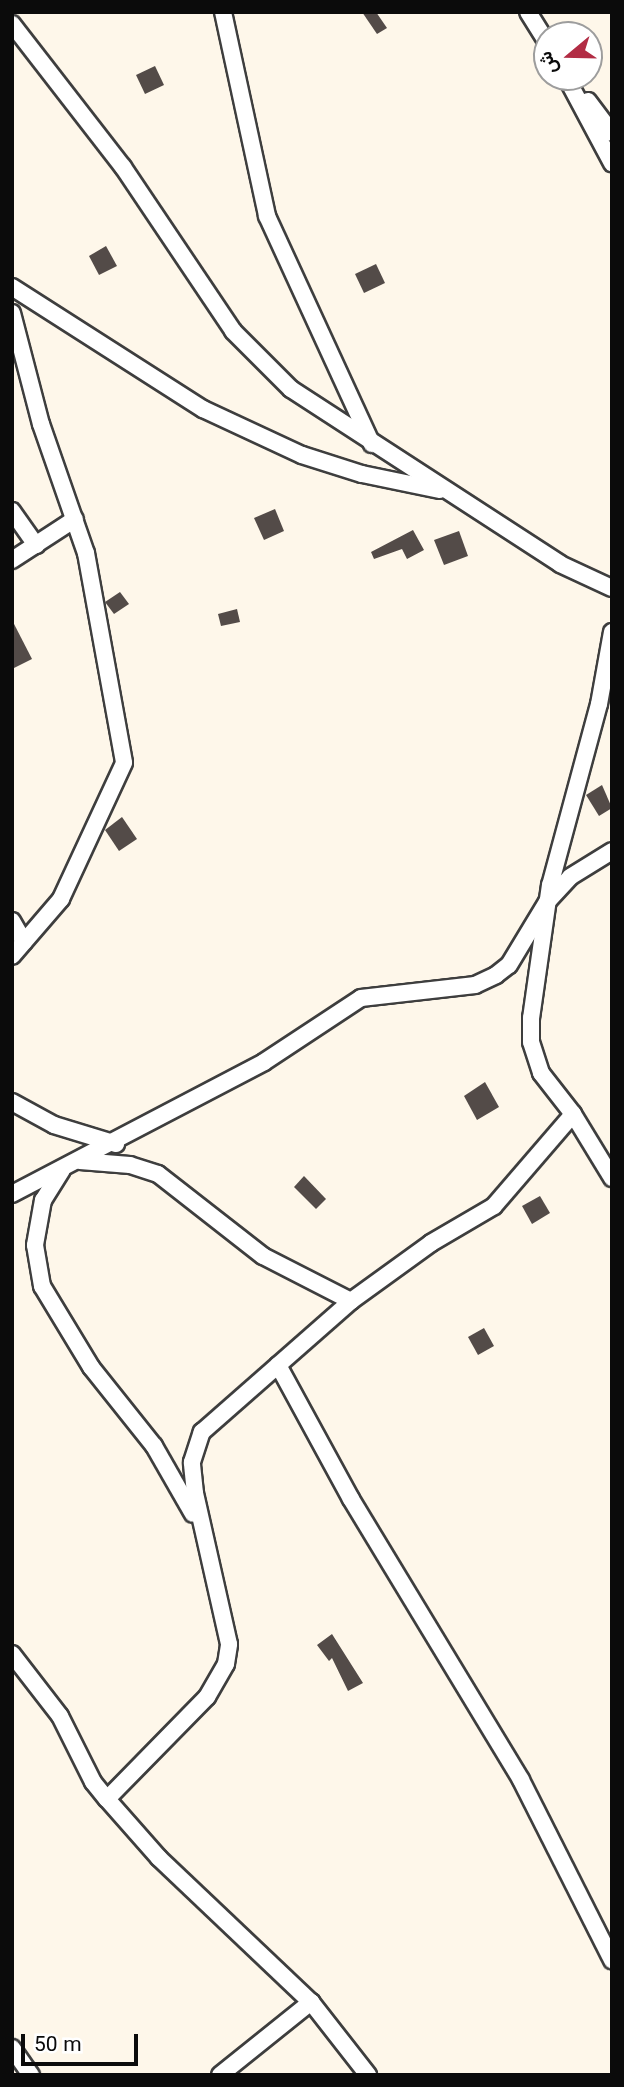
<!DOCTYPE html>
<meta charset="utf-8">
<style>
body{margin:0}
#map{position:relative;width:624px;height:2087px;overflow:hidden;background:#fef7ea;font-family:Georgia,Vazirmatn,serif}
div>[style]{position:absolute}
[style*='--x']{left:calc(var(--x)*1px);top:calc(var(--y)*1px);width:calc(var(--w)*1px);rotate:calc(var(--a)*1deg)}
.building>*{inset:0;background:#534b48}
.roads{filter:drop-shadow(2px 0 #3e3e3e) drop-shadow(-2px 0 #3e3e3e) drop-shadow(0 2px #3e3e3e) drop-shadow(0 -2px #3e3e3e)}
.street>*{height:16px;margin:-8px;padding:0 8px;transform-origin:8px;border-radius:8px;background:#fff}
span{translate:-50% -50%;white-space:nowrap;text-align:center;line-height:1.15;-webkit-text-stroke:7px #fff;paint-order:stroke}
.frame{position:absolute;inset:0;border:14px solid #0b0b0b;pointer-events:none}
.north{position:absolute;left:533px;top:21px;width:70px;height:70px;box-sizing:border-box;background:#fff;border:2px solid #9d9d9d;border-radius:50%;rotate:251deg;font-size:19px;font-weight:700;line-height:28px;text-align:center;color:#0b0b0b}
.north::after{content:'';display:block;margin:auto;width:24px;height:32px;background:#b22c44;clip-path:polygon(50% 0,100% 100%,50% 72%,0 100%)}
.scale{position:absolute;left:21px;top:2034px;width:117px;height:32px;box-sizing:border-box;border:4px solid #0b0b0b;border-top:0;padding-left:9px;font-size:21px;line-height:24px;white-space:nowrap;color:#0b0b0b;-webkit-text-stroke:5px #fff;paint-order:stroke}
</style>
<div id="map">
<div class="building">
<div style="clip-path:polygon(362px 12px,376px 12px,387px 28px,377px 34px)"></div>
<div style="clip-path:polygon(155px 66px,164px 85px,145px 94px,136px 75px)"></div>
<div style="clip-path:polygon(106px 246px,117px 266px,99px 275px,89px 256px)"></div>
<div style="clip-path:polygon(376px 264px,385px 283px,364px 293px,355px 274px)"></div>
<div style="clip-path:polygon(275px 509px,284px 531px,264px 540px,254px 518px)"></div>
<div style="clip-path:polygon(413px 530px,424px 550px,407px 559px,402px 549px,374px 559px,371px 552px)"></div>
<div style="clip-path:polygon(459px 531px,468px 556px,444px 565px,434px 540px)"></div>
<div style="clip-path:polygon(120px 592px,129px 604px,114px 614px,105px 602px)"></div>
<div style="clip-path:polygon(237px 609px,240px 622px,221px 626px,218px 614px)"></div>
<div style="clip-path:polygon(12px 620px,32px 659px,12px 669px)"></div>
<div style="clip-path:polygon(602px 785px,612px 808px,599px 816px,586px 795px)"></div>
<div style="clip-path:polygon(122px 817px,137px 839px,119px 851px,105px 830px)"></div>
<div style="clip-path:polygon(485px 1082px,499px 1107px,477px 1120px,464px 1096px)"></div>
<div style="clip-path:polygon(304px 1176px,326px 1199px,316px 1209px,294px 1187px)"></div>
<div style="clip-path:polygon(540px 1196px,550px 1213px,532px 1224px,522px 1206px)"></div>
<div style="clip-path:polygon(484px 1328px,494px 1346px,478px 1355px,468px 1337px)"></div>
<div style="clip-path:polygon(332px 1634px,363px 1683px,348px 1691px,332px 1658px,329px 1661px,317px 1645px)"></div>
</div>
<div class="roads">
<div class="street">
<div style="--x:223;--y:12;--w:209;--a:77.8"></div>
<div style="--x:267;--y:216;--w:251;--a:65.3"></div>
<div style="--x:528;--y:12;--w:36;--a:58"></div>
<div style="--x:12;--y:24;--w:181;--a:52.2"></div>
<div style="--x:123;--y:167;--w:197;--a:56.1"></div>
<div style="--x:233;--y:331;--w:82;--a:45"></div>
<div style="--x:291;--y:389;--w:321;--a:33"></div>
<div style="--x:560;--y:564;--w:57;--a:24.8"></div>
<div style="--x:566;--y:77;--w:98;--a:61.9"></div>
<div style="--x:588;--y:101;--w:40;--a:53"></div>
<div style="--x:12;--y:287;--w:227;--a:32.6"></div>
<div style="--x:203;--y:409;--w:109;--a:24.9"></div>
<div style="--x:302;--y:455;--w:63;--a:17.6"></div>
<div style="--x:362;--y:474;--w:79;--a:11.7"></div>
<div style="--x:12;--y:313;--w:115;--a:75.4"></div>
<div style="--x:41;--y:424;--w:137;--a:70.8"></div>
<div style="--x:86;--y:553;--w:213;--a:79.7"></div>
<div style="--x:124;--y:763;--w:150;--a:114.9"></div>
<div style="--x:61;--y:899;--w:75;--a:130.7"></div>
<div style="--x:12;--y:511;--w:42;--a:54.8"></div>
<div style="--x:12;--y:560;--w:75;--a:-33.1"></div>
<div style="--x:612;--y:632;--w:73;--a:100.2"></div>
<div style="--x:599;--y:704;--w:188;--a:105.1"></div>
<div style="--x:550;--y:885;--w:134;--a:98.1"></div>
<div style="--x:531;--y:1018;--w:24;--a:90"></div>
<div style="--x:531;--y:1042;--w:33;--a:72"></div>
<div style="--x:541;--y:1073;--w:52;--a:52"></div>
<div style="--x:573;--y:1114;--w:75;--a:58.6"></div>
<div style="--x:12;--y:921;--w:24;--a:60"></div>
<div style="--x:12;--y:1102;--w:48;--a:28.7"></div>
<div style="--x:54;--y:1125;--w:65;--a:17"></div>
<div style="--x:80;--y:1161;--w:50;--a:4.6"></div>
<div style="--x:130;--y:1165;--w:29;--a:18"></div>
<div style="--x:158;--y:1174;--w:133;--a:38"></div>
<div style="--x:263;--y:1256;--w:99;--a:27.1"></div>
<div style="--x:62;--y:1170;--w:36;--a:122"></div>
<div style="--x:43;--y:1200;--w:46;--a:100.1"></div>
<div style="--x:35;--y:1245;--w:42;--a:80.3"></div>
<div style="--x:42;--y:1286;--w:95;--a:58.8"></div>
<div style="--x:91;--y:1367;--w:101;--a:51.4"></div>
<div style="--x:154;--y:1446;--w:78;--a:60.2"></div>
<div style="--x:12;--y:1194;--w:284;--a:-27.6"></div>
<div style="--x:264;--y:1062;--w:116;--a:-33.4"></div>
<div style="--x:361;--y:998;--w:115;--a:-6.5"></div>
<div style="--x:475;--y:985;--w:23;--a:-25"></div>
<div style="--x:496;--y:975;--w:16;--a:-38"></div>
<div style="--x:509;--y:965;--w:74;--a:-58.9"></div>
<div style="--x:547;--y:902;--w:34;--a:-47"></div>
<div style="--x:570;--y:877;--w:49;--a:-31.8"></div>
<div style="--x:278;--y:1365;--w:153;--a:61.4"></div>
<div style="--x:351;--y:1499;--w:328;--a:58.8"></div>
<div style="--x:521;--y:1780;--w:202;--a:63.2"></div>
<div style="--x:12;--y:1654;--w:78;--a:52.3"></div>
<div style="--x:60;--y:1716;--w:74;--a:63.4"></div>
<div style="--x:93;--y:1782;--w:22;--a:51"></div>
<div style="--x:107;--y:1799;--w:79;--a:48.6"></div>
<div style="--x:159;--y:1858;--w:209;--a:43.5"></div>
<div style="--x:311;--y:2002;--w:93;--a:52"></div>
<div style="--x:107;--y:1799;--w:143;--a:-45.6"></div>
<div style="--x:207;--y:1697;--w:38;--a:-60"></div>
<div style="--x:226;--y:1664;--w:20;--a:-81"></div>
<div style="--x:229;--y:1644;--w:155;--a:-102.7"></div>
<div style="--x:195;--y:1493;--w:31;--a:-96"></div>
<div style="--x:192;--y:1462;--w:32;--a:-72"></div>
<div style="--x:202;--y:1432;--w:198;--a:-41.3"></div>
<div style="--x:351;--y:1301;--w:99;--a:-35.9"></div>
<div style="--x:431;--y:1243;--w:73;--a:-30.4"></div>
<div style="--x:494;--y:1206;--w:121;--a:-49.3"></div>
<div style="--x:12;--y:2048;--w:33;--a:55"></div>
<div style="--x:220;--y:2075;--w:117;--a:-38.7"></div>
</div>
</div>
<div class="frame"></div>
<div class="north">ش</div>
<div class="scale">50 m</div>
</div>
